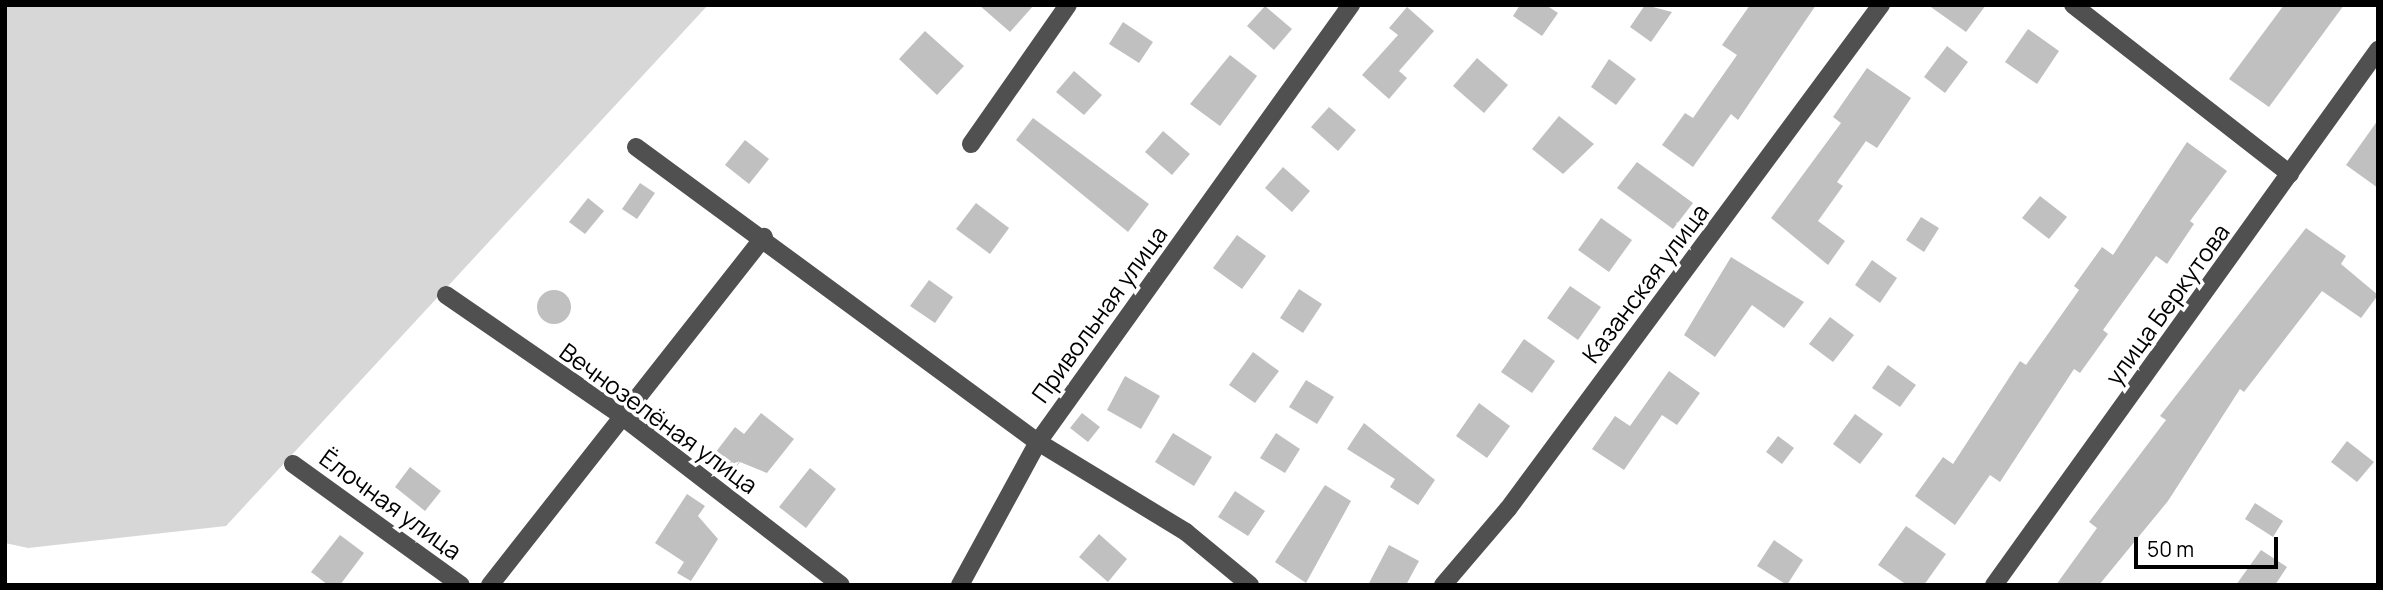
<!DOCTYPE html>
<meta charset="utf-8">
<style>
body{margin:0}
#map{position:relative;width:2383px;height:590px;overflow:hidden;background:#fff;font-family:Manrope,sans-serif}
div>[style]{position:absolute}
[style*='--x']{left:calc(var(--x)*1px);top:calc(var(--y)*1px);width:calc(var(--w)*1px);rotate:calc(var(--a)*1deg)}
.green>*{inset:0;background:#d7d7d7}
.building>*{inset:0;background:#c0c0c0}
.round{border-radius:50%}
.minor>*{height:18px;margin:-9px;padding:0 9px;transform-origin:9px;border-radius:9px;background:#505050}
span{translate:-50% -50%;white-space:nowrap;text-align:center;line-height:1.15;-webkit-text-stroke:7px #fff;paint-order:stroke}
.street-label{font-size:24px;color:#000}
.frame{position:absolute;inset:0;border:7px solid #000;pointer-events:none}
.scale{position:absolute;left:2134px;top:537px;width:144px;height:32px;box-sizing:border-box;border:4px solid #000;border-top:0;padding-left:9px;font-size:21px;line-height:24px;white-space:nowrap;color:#000;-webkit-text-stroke:5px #fff;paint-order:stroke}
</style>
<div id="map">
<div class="green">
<div style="clip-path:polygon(5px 5px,708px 5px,226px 526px,28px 548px,5px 543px)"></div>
</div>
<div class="building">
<div style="clip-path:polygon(979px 5px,1034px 5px,1010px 32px)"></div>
<div style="clip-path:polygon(1520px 5px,1546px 5px,1558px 13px,1542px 36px,1513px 16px)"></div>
<div style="clip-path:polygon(1645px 5px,1672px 12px,1651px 42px,1630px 27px)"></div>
<div style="clip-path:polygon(1750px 5px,1816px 5px,1738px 120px,1731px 114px,1693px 167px,1662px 145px,1685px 113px,1693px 118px,1737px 55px,1722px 45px)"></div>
<div style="clip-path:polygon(1928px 5px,1986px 5px,1966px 32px)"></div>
<div style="clip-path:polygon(2284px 5px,2344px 5px,2269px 107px,2229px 79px)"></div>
<div style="clip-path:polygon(1265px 6px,1292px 29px,1274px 50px,1247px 26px)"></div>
<div style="clip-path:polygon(1407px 7px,1434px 31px,1399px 71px,1407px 78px,1389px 99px,1362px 75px,1398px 35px,1389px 28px)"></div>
<div style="clip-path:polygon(1123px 22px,1153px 42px,1139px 63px,1109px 44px)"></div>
<div style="clip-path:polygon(2028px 29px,2059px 51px,2037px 84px,2005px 62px)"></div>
<div style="clip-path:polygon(925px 31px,964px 66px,937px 95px,899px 59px)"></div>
<div style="clip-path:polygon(1947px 46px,1968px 62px,1945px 93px,1924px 77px)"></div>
<div style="clip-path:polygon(1230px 55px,1257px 76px,1220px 126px,1190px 104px)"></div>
<div style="clip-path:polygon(1477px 58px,1508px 85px,1484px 113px,1453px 86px)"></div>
<div style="clip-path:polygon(1609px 59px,1636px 79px,1616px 105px,1591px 87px)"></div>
<div style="clip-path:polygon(1867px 68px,1911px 98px,1877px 148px,1866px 141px,1837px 182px,1843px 186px,1818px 221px,1845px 241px,1828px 265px,1771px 218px,1841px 123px,1833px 117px)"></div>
<div style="clip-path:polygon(1074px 71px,1102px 95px,1084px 115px,1056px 92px)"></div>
<div style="clip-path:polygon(1329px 107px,1356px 130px,1338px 151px,1311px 127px)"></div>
<div style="clip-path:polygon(1559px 116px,1594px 144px,1563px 174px,1532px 149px)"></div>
<div style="clip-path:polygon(1033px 118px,1149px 204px,1128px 232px,1016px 140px)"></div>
<div style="clip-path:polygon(2378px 120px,2378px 188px,2346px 165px)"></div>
<div style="clip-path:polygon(1163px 131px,1190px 154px,1172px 175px,1145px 152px)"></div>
<div style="clip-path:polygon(745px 140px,769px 159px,749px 184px,725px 165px)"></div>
<div style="clip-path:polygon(2187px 142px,2227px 171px,2190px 221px,2194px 224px,2167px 264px,2156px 256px,2103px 330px,2108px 334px,2080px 373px,2074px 369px,2000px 482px,1990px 475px,1955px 525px,1915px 496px,1943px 457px,1953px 464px,2020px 361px,2026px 365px,2079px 290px,2074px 286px,2102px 247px,2113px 255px)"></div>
<div style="clip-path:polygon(1637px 162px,1693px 203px,1673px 229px,1617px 188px)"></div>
<div style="clip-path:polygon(1283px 167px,1310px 191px,1292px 212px,1265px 188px)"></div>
<div style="clip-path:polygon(640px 183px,655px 193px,637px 219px,622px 209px)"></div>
<div style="clip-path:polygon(2040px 196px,2067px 217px,2049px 239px,2022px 218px)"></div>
<div style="clip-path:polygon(588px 198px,604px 211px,585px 234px,569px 222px)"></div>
<div style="clip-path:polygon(976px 203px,1009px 228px,990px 254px,956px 229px)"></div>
<div style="clip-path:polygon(1921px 217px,1939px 228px,1924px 252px,1906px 240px)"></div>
<div style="clip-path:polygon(1601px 218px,1632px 240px,1609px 272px,1578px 250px)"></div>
<div style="clip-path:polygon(2306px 228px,2346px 256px,2341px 264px,2378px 295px,2361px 318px,2322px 291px,2244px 392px,2240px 389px,2168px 501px,2099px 585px,2056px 585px,2097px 528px,2089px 522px,2166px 420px,2160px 416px)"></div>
<div style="clip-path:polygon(1237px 235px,1266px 256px,1242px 289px,1213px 268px)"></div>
<div style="clip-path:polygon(1731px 257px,1804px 302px,1784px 328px,1752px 305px,1715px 357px,1684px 335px)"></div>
<div style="clip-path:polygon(1872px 260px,1897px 278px,1880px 303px,1855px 285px)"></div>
<div style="clip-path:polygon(929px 280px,953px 297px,935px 323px,910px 306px)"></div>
<div style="clip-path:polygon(1570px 286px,1601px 307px,1578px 340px,1547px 318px)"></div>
<div style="clip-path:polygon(1299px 289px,1322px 304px,1303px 333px,1280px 318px)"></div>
<div class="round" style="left:537px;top:290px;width:34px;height:34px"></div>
<div style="clip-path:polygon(1830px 317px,1854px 335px,1833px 362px,1809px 344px)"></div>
<div style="clip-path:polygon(1524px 339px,1555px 361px,1532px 393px,1501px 372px)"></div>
<div style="clip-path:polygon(1253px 352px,1279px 371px,1255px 403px,1229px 385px)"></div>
<div style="clip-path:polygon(1888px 365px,1916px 385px,1900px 407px,1872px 388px)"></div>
<div style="clip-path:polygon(1669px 371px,1700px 393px,1677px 425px,1662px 415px,1624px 470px,1592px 449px,1615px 416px,1630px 426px)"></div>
<div style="clip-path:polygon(1125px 376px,1160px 396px,1141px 429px,1107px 410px)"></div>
<div style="clip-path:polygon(1306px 380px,1334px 397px,1317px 424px,1289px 407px)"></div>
<div style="clip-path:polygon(1479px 403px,1510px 426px,1487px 458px,1456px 436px)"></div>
<div style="clip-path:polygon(761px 413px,794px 439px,767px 473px,740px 462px,732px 473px,712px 457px,735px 427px,744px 434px)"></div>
<div style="clip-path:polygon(1082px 413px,1100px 427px,1088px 442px,1070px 428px)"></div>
<div style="clip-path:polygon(1855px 414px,1883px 434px,1860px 464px,1833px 444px)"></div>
<div style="clip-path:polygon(1364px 423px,1435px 480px,1418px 505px,1390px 487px,1395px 479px,1347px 449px)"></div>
<div style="clip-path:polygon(1173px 433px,1212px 457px,1194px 486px,1155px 462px)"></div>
<div style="clip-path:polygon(1276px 433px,1300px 449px,1285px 473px,1260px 458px)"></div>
<div style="clip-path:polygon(1778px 436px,1794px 448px,1782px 464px,1766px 452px)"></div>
<div style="clip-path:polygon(2347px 441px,2374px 462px,2357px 482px,2331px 462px)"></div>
<div style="clip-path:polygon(410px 467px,441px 491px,425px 511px,395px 487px)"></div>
<div style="clip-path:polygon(810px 468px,836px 489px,806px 528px,779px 507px)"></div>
<div style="clip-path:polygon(1325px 485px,1351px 501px,1306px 583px,1275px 562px)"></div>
<div style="clip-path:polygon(1235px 491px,1265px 511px,1248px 536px,1218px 517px)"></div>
<div style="clip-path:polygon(687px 494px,705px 506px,698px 516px,718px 539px,691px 581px,677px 573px,684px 562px,655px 543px)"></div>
<div style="clip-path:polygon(2255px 503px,2283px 521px,2273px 537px,2245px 519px)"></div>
<div style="clip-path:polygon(1906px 526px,1946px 554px,1924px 585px,1907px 585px,1878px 565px)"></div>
<div style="clip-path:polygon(1099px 534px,1127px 559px,1108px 582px,1079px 557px)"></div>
<div style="clip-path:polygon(340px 535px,364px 553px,340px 585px,328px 585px,311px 572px)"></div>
<div style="clip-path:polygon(1774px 540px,1803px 560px,1787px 585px,1757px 566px)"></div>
<div style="clip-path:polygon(1389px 545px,1419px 561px,1406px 585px,1368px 585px)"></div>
<div style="clip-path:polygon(2261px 550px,2287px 567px,2275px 585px,2236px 585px)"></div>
</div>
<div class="minor">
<div style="--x:2073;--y:5;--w:275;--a:37.9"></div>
<div style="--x:971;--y:144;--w:169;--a:-55.1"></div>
<div style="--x:636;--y:147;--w:499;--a:36.3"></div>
<div style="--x:1038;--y:442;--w:163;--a:118.6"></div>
<div style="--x:446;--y:295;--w:210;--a:34.5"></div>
<div style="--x:619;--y:414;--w:280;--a:37.6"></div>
<div style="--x:293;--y:464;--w:207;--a:35.8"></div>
<div style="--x:490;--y:585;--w:443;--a:-51.8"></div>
<div style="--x:1250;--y:585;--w:83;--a:-140.4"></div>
<div style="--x:1186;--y:532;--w:173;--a:-148.7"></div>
<div style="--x:1038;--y:442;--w:538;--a:-54.39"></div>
<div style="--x:1443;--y:585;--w:100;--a:-49.5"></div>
<div style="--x:1508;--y:509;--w:627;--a:-53.5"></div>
<div style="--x:1994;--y:585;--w:659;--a:-54.33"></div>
</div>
<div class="street-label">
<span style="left:1645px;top:283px;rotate:-53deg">Казанская улица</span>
<span style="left:2167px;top:304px;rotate:-54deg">улица Беркутова</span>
<span style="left:1099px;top:314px;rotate:-54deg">Привольная улица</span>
<span style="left:659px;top:418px;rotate:36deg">Вечнозелёная улица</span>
<span style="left:391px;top:504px;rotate:36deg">Ёлочная улица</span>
</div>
<div class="frame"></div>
<div class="scale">50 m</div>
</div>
